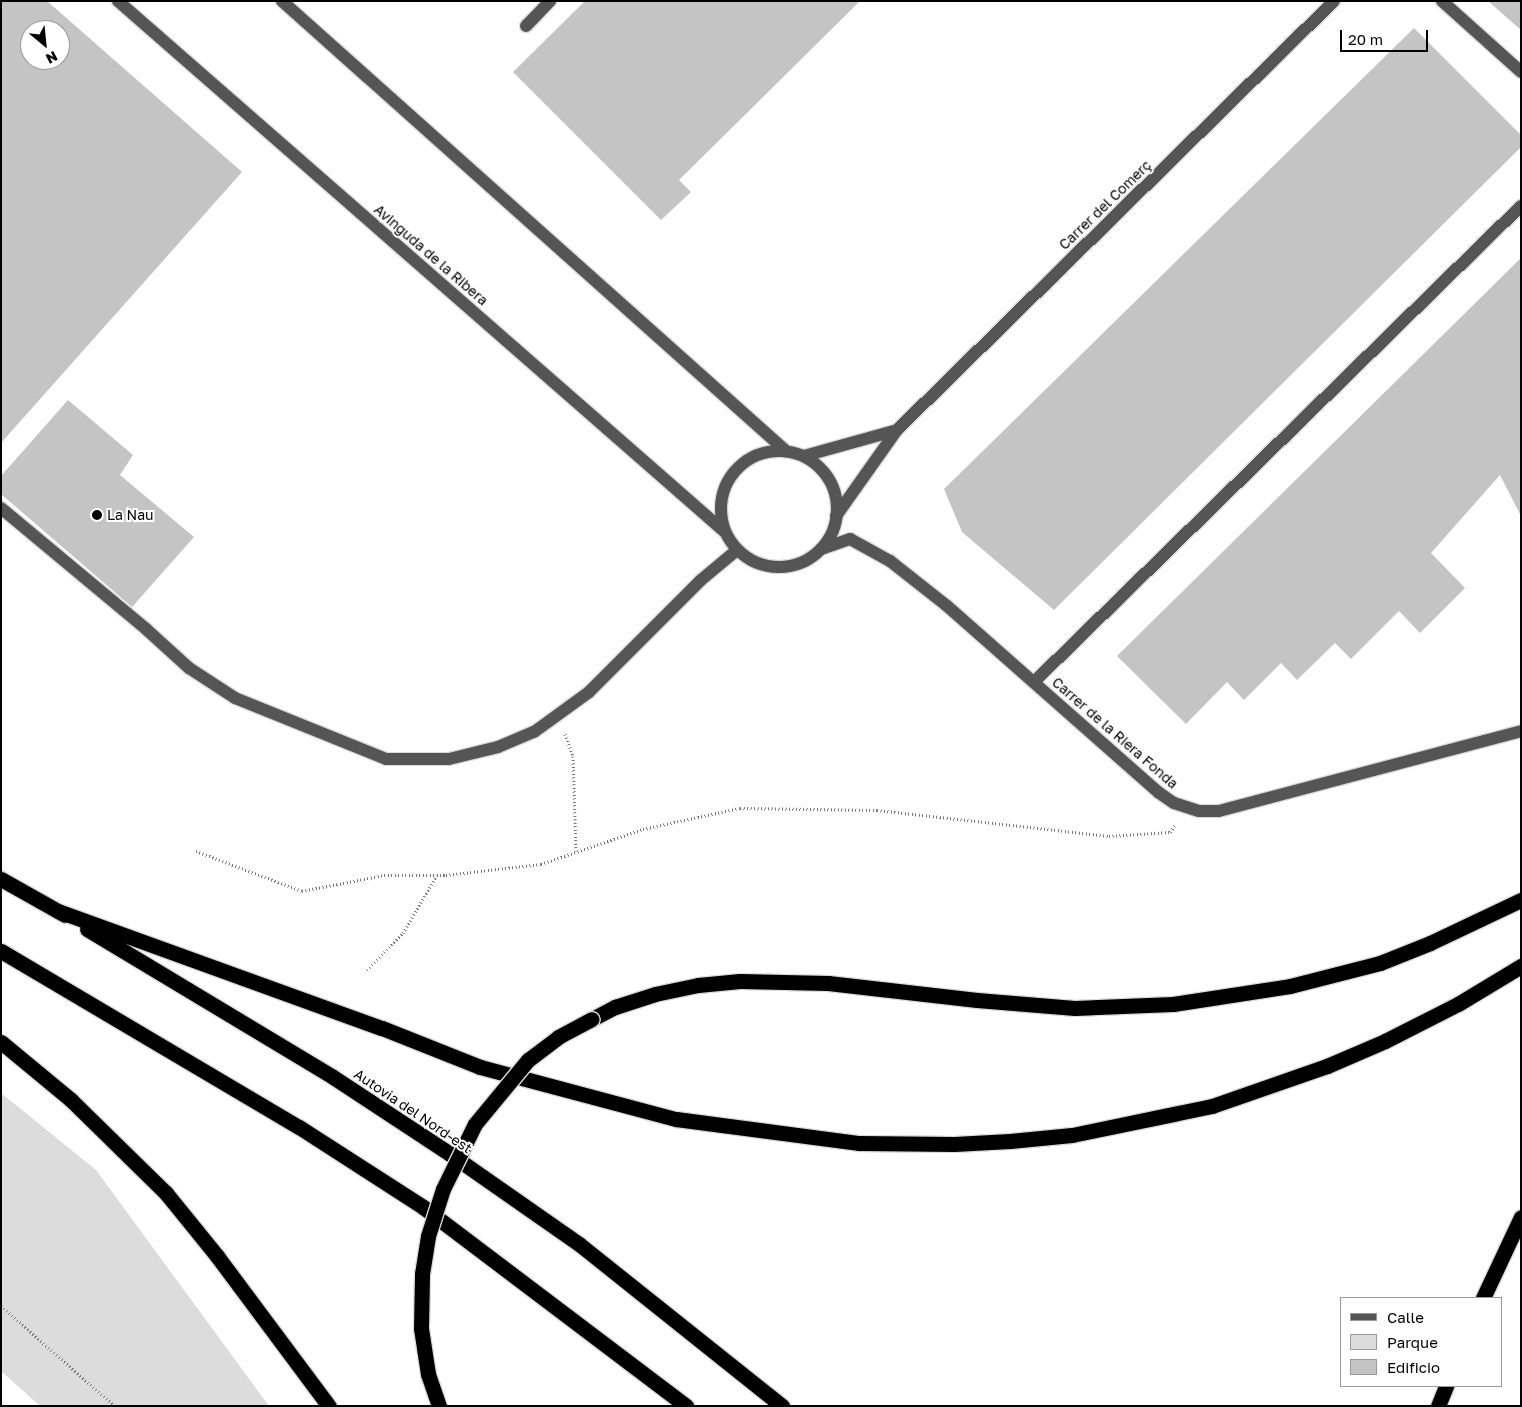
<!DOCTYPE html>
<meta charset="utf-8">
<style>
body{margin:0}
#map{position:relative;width:1522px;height:1407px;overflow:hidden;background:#fff;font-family:"Golos Text",sans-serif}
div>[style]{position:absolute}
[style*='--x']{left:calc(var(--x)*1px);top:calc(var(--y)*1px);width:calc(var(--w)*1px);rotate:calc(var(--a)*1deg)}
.green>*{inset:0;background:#dcdcdc}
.building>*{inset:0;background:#c4c4c4}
.path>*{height:3px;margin-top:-1.5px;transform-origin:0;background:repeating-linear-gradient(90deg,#777 0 1px,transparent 0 3.5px)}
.roads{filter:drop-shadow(1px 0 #dbdbdb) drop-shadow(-1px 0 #dbdbdb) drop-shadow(0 1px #dbdbdb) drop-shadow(0 -1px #dbdbdb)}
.minor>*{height:12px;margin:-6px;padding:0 6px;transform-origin:6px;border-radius:6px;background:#555}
.minor>.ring{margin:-6px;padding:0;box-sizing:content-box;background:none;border:12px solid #555;border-radius:50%}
.highway>*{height:15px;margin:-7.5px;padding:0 7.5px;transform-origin:7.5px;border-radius:7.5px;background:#000}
.bridges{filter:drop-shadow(1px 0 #dbdbdb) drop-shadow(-1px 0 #dbdbdb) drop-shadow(0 1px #dbdbdb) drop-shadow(0 -1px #dbdbdb)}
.highway-bridge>*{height:15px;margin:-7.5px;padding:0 7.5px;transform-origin:7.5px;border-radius:7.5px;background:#000}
.dots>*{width:14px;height:14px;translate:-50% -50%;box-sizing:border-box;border:2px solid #fff;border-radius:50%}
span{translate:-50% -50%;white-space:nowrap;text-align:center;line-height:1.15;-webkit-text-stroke:4px #fff;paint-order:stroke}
.street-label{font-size:14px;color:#000}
.poi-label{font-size:14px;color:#000}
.left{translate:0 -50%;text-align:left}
.frame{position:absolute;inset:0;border:2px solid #000;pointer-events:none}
.legend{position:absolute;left:1340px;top:1297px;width:162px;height:90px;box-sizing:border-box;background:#fff;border:1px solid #999;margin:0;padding:6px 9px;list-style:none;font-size:15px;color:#000}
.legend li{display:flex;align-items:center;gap:10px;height:25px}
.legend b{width:25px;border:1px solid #999}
.north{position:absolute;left:20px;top:20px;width:50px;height:50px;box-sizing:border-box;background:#fff;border:1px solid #999;border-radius:50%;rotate:152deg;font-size:14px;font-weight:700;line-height:20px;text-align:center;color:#000}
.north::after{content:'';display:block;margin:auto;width:18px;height:22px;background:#000;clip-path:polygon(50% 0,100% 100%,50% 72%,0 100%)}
.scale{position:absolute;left:1340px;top:30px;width:88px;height:22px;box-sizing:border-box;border:2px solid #000;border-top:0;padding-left:6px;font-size:15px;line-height:18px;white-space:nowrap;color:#000;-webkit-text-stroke:4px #fff;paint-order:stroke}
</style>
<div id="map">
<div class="green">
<div style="clip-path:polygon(1px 1093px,96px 1170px,269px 1406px,40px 1406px,1px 1371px)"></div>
</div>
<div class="building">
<div style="clip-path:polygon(evenodd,1px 1px,47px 1px,242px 172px,1px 443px,1px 1px,30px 30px,60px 30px,60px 60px,30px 60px,30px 30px)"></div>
<div style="clip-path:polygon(585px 1px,860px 1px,679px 180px,691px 192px,661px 220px,513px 72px)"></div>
<div style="clip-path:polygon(1488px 1px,1521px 1px,1521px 30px)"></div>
<div style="clip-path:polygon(1414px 28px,1521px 135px,1521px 147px,1054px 610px,962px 532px,944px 489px)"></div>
<div style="clip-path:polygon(1521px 258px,1521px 516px,1500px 475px,1431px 553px,1465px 588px,1420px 633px,1399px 611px,1351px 659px,1335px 643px,1297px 680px,1281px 663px,1244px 700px,1227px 682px,1186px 724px,1117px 656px)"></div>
<div style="clip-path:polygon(68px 400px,133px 455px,120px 475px,194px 537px,132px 607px,1px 494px,1px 476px)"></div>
</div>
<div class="path">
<div style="--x:565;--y:734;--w:23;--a:70"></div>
<div style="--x:573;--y:756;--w:95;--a:88.2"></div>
<div style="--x:196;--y:851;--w:113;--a:20.7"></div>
<div style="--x:302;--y:891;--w:84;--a:-11"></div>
<div style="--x:384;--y:875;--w:62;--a:0"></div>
<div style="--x:446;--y:875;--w:96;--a:-6.6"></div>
<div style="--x:541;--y:864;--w:108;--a:-18.9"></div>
<div style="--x:643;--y:829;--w:99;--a:-12.2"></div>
<div style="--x:740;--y:808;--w:137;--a:0.8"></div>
<div style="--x:877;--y:810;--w:233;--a:6.4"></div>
<div style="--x:1109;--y:836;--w:61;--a:-3.8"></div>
<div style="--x:1170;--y:832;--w:9;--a:-54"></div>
<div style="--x:367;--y:970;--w:52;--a:-45.8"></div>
<div style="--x:403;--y:933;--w:67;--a:-59.6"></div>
<div style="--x:1;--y:1306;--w:152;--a:41.3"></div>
</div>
<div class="roads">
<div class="minor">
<div style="--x:118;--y:1;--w:806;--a:41.18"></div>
<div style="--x:282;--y:1;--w:676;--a:41.76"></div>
<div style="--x:1442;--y:1;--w:106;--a:41.9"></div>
<div style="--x:526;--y:26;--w:35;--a:-46"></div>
<div class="ring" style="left:721px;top:451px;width:104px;height:104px"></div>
<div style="--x:804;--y:456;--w:97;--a:-15.6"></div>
<div style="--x:1;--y:508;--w:189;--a:39.8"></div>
<div style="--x:146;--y:629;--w:58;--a:42.2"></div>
<div style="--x:189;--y:668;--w:55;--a:33.1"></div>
<div style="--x:235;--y:698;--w:163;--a:22"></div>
<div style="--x:386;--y:759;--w:63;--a:0"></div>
<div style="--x:449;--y:759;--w:50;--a:-13.8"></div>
<div style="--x:498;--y:747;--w:39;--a:-23"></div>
<div style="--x:534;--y:732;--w:68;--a:-36"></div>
<div style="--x:589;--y:692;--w:158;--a:-45"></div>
<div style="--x:701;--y:580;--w:47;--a:-39.8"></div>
<div style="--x:836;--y:516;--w:105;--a:-54.7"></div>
<div style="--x:897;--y:430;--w:612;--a:-44.47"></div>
<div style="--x:821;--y:549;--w:31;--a:-19"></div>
<div style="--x:850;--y:539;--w:46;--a:28.8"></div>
<div style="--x:890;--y:561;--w:71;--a:38.2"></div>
<div style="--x:946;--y:605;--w:283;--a:41.4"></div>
<div style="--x:1158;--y:792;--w:19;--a:35"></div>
<div style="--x:1174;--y:803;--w:26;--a:18"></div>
<div style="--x:1199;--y:811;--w:20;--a:0"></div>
<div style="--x:1219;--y:811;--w:312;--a:-14.8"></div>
<div style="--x:1034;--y:682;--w:681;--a:-44.35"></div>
</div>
<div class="highway">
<div style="--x:1;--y:879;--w:73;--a:29.4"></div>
<div style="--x:58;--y:911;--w:344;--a:19.9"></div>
<div style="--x:382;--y:1028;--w:105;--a:21.7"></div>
<div style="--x:480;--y:1067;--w:203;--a:14.9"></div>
<div style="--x:676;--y:1119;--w:185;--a:7.5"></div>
<div style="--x:859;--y:1143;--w:95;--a:0.6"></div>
<div style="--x:954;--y:1144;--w:56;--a:-3.1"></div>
<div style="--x:1010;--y:1141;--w:62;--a:-5.5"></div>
<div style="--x:1072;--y:1135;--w:143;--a:-11.7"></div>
<div style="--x:1212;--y:1106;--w:122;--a:-19.2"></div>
<div style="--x:1327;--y:1066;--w:63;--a:-23.3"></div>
<div style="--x:1385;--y:1041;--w:82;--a:-26.9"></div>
<div style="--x:1458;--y:1004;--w:74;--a:-31.1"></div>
<div style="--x:87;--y:929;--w:287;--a:31"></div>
<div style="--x:333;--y:1077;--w:140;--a:33.3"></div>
<div style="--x:450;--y:1154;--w:157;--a:34.9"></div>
<div style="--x:579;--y:1244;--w:260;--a:38.6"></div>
<div style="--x:1;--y:951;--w:346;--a:30.6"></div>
<div style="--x:299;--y:1127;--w:148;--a:32.8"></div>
<div style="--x:423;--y:1207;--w:330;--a:37.1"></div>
<div style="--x:592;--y:1019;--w:26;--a:-28"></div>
<div style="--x:615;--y:1007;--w:42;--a:-18"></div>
<div style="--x:655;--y:994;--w:44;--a:-11.8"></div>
<div style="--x:698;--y:985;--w:42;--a:-5.4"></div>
<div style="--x:740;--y:981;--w:88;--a:1.3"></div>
<div style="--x:828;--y:983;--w:150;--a:6.5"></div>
<div style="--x:977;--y:1000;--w:98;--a:4.7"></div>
<div style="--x:1075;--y:1008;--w:98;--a:-2.3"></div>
<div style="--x:1173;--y:1004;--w:118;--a:-8.7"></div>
<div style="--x:1290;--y:986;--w:93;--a:-14.3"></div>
<div style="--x:1380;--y:963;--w:54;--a:-21.8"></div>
<div style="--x:1430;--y:943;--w:101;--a:-25.3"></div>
<div style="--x:1;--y:1042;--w:91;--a:39.6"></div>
<div style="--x:71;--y:1100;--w:133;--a:44.4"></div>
<div style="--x:166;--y:1193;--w:81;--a:51"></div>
<div style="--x:217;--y:1256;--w:187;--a:53.3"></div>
<div style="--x:1483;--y:1298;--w:89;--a:-64.9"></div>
<div style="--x:1438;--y:1406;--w:22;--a:-68"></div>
</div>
</div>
<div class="bridges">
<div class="highway-bridge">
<div style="--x:439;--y:1406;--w:34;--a:-109"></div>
<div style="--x:428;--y:1374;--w:47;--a:-98.7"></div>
<div style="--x:421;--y:1328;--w:54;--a:-88.9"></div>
<div style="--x:422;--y:1274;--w:38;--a:-81"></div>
<div style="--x:428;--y:1236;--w:49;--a:-72.3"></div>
<div style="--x:443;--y:1189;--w:72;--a:-63.8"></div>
<div style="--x:475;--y:1124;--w:83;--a:-50.4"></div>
<div style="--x:528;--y:1060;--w:38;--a:-37"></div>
<div style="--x:558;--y:1037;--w:38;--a:-28"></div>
</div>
</div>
<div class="dots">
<div style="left:97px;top:515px;background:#000"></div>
</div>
<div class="street-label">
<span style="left:1105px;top:205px;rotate:-44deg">Carrer del Comerç</span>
<span style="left:431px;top:255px;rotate:41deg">Avinguda de la Ribera</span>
<span style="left:1115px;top:733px;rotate:41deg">Carrer de la Riera Fonda</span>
<span style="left:413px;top:1111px;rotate:34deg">Autovia del Nord-est</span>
</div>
<div class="poi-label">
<span class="left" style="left:107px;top:515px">La Nau</span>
</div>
<div class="frame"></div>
<ul class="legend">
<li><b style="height:6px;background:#555"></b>Calle</li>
<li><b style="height:14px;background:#dcdcdc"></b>Parque</li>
<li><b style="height:14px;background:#c4c4c4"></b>Edificio</li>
</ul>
<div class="north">N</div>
<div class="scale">20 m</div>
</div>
